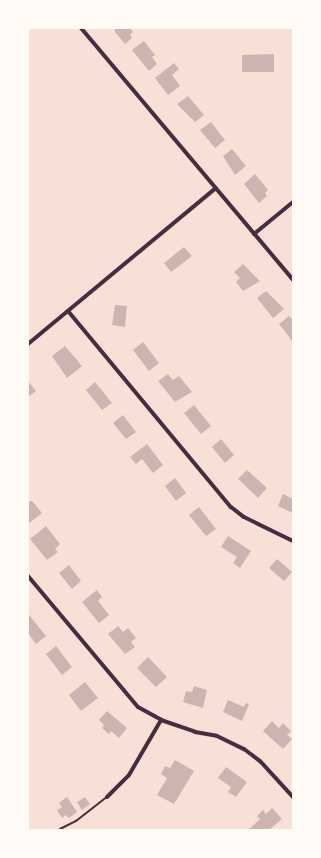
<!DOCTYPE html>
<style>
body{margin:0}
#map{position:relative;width:321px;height:858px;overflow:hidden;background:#f7e1d7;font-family:"Source Serif 4",serif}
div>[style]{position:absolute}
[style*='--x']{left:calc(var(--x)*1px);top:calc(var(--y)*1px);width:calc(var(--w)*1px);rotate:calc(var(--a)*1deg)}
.building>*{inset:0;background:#ccb4b1}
.service>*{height:2px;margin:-1px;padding:0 1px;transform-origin:1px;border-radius:1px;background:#4a2c40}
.minor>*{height:4px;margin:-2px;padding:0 2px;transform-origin:2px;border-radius:2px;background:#4a2c40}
span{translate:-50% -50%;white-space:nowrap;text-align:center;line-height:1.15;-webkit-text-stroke:4px #fffaf5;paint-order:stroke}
.frame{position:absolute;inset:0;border:29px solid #fffaf5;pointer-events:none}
</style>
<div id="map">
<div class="building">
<div style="clip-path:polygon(115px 28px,130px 28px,133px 32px,130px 35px,132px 38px,125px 44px,115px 32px)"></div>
<div style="clip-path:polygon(144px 41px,155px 55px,152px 57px,157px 64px,149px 71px,132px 50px)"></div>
<div style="clip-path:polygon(274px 54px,274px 72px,242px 72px,242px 55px)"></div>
<div style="clip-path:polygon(174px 63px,179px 69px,172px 75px,180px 86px,168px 95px,155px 78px)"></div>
<div style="clip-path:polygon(188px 96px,204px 115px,195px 122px,177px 104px)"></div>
<div style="clip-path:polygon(211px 122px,225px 140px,215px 148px,200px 130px)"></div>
<div style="clip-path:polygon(232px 149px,246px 166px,235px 175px,223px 156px)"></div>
<div style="clip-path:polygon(255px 174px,268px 190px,265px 193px,267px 196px,259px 203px,244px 184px)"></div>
<div style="clip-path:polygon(184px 247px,192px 256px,171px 272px,164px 263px)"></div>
<div style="clip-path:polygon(243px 264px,260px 281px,243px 291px,236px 282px,240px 278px,234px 272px)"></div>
<div style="clip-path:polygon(266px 291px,284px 309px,273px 318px,257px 298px)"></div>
<div style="clip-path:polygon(115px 305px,127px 306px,125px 327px,112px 325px)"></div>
<div style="clip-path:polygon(289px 316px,293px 320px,293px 342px,279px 324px)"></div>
<div style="clip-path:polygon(143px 342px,159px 363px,149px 371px,133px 350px)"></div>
<div style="clip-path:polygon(65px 346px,82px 366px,67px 378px,52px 356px)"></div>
<div style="clip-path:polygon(168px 374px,173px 380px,179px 376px,192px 392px,175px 402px,158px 381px)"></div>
<div style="clip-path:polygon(28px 381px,36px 391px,28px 397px)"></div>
<div style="clip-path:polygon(95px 382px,112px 403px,102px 410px,86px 390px)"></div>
<div style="clip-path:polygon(194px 405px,211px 426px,201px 434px,184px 413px)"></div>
<div style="clip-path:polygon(123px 415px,136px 432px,126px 439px,113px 423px)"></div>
<div style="clip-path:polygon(221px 439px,234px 455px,225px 463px,212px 447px)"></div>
<div style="clip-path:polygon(147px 444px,163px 465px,153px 473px,142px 459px,136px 464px,130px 457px)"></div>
<div style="clip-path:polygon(247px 470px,267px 488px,258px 498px,238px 479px)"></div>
<div style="clip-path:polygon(175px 478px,186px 493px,176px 501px,165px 486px)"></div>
<div style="clip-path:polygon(283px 494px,293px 499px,293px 513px,278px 506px)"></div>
<div style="clip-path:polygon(32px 501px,42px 513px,28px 524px,28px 502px)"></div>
<div style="clip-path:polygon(199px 507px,216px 529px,206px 536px,189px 515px)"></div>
<div style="clip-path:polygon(46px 526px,60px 544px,55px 549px,58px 552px,47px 560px,30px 539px)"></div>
<div style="clip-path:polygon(228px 536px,251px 551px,240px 568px,233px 563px,237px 557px,221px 547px)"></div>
<div style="clip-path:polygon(277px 559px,292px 572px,284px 581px,269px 568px)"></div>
<div style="clip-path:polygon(69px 565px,81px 581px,72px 589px,59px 573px)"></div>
<div style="clip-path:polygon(97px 590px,102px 597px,98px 601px,109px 615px,99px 623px,82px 602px)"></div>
<div style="clip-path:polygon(29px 615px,46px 636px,36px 644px,28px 633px)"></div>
<div style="clip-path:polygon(118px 626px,123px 632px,128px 628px,136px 638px,131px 642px,135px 647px,125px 654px,108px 634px)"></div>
<div style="clip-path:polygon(56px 646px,72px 667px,62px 675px,46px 654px)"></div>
<div style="clip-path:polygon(148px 657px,167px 677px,156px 687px,137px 668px)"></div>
<div style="clip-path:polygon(85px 682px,98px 698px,81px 711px,69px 695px)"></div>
<div style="clip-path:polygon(194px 686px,207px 690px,203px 708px,183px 702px,186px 691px,192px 692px)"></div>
<div style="clip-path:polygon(228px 700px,244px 707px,246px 703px,249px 704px,242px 721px,223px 712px)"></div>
<div style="clip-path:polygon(107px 711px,127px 728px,119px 738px,111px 731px,109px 734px,102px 728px,104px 725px,99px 720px)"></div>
<div style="clip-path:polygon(272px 721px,279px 728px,283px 723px,291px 731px,287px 735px,292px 739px,283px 749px,263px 731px)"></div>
<div style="clip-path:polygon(175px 760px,194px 771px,174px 804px,157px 795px,167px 778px,161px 774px,165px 766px,170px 768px)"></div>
<div style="clip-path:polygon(226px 767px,247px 782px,236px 797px,228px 792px,231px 787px,218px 778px)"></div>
<div style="clip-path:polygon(67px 797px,77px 812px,69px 818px,66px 815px,62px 818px,57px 810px,62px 807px,59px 803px)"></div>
<div style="clip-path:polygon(85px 797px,90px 804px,82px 810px,77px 802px)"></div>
<div style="clip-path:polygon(272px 808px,282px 819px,269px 830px,248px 830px,260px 819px,257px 816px,263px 810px,266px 814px)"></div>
</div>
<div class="service">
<div style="--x:60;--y:829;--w:18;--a:-27"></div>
<div style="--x:76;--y:821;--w:39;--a:-38"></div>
</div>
<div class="minor">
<div style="--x:81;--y:28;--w:329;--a:49.9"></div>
<div style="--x:254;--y:234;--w:50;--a:-39.4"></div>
<div style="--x:68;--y:311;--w:255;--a:50.3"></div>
<div style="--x:231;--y:507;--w:16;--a:38"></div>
<div style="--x:244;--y:517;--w:55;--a:26.1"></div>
<div style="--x:28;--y:344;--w:244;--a:-39.7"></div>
<div style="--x:28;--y:576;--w:171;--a:50"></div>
<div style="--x:138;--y:707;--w:26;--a:29"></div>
<div style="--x:161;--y:720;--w:36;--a:19"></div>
<div style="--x:195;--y:732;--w:22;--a:10"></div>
<div style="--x:217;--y:736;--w:30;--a:26"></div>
<div style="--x:244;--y:749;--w:20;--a:37"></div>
<div style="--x:260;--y:761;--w:49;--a:47.5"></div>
<div style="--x:107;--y:797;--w:31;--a:-45"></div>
<div style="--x:129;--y:775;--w:64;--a:-59.8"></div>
</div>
<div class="frame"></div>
</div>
